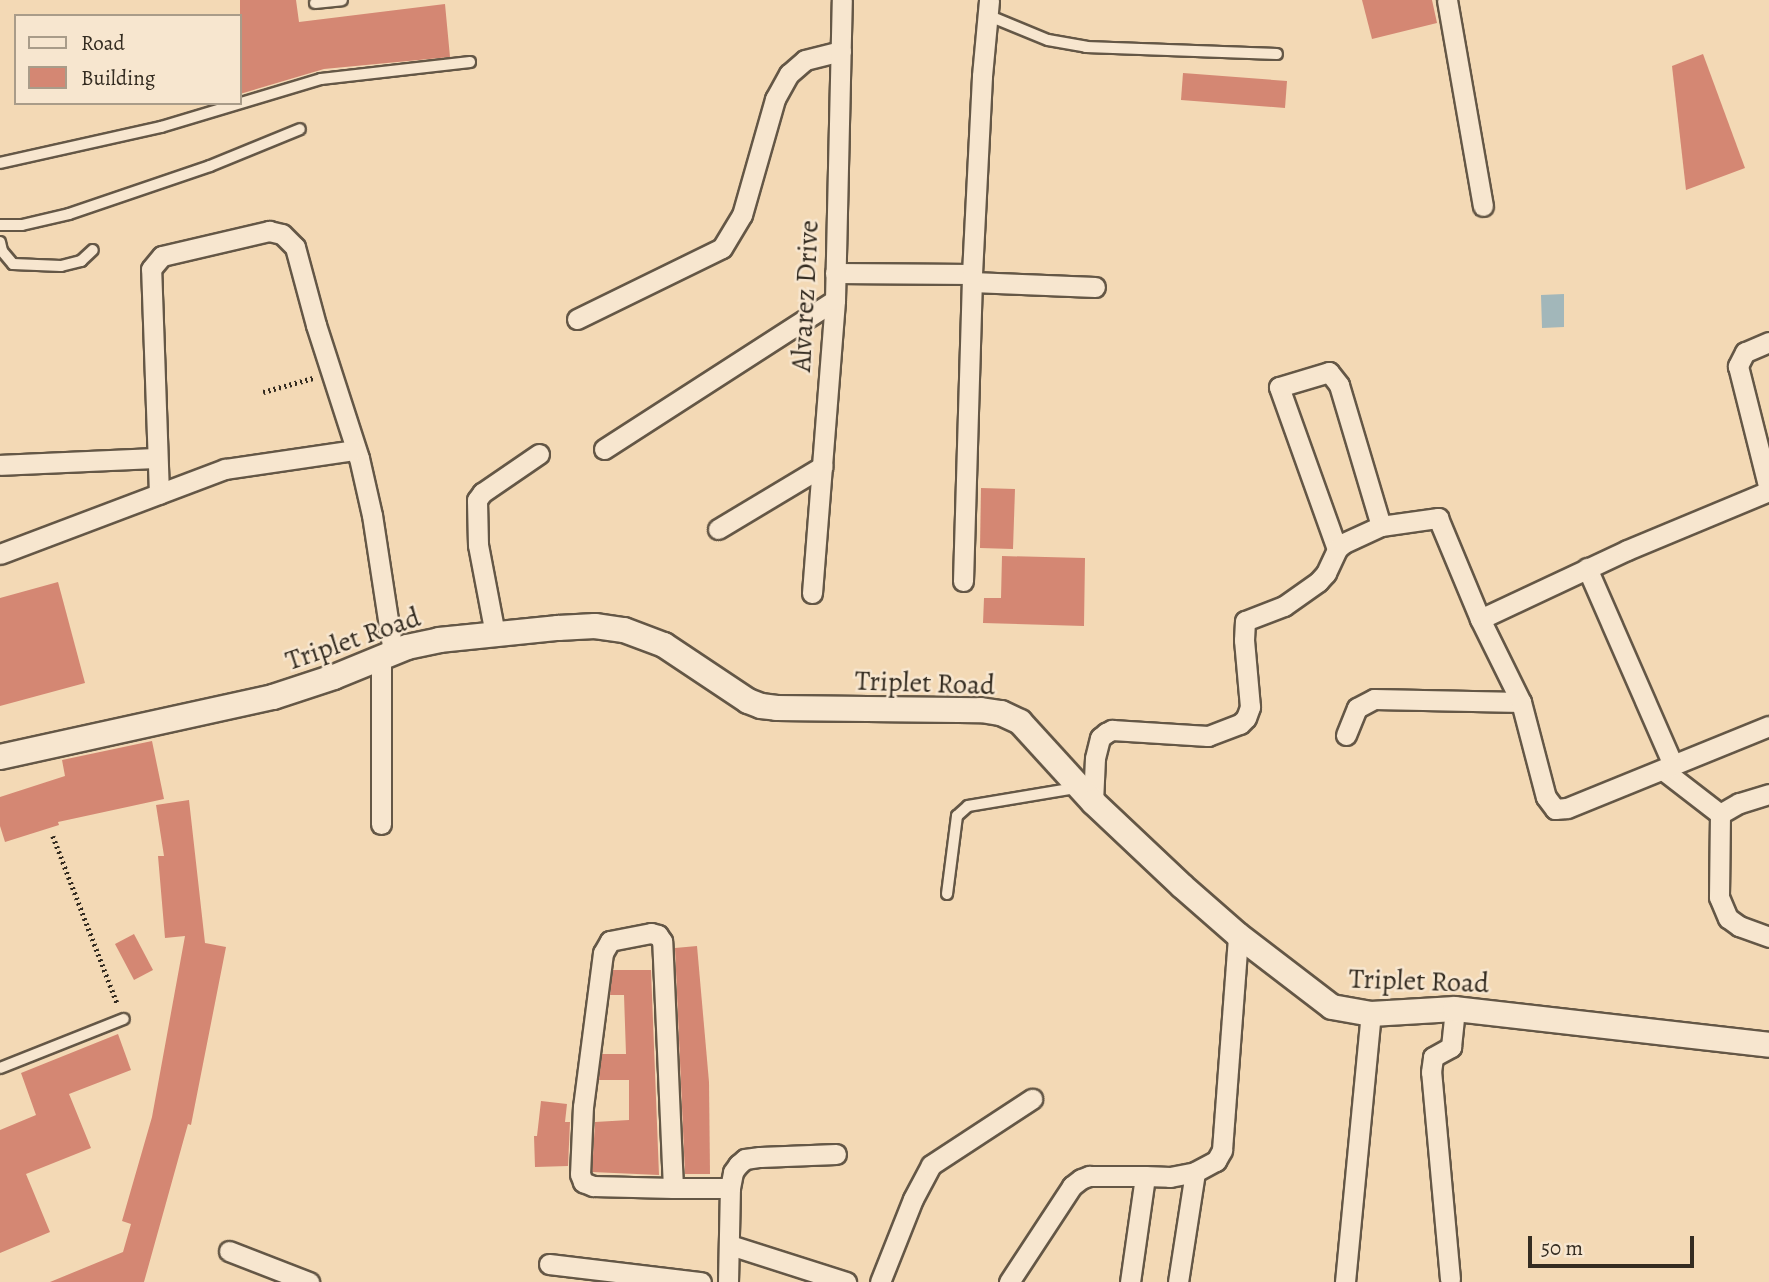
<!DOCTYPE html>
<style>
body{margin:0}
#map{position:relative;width:1769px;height:1282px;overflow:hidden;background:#f3d9b5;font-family:Alegreya,serif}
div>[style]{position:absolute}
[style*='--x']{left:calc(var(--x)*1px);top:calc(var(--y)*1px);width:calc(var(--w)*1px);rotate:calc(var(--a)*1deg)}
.water>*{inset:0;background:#a2b7ba}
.building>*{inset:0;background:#d48773}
.path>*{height:4.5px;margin-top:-2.25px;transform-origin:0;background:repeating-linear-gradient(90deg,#342c21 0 2px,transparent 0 5.5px)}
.roads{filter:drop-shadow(2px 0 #645746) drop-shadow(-2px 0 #645746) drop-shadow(0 2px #645746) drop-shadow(0 -2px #645746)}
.service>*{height:10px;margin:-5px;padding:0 5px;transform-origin:5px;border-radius:5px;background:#f7e6cf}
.minor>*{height:19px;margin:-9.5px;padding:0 9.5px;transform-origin:9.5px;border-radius:9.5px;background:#f7e6cf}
.tertiary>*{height:24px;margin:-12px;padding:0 12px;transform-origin:12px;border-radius:12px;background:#f7e6cf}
span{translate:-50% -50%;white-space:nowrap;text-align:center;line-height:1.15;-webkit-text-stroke:5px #f7e6cf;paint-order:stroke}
.street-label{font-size:28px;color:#342c21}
.legend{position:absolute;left:14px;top:14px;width:228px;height:91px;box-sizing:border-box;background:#f7e6cf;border:2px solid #a99c89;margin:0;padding:9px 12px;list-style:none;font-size:21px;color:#342c21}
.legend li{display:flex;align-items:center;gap:14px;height:35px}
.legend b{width:35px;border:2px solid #a99c89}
.scale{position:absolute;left:1528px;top:1236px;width:166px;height:32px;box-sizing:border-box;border:4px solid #342c21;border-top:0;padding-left:9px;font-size:21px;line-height:24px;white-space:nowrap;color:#342c21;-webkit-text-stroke:5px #f7e6cf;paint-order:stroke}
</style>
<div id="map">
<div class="water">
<div style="clip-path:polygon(1564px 294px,1564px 327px,1542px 328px,1541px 295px)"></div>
</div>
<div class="building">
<div style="clip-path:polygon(240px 0,296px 0,299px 22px,445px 4px,450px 57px,324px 69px,240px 94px)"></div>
<div style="clip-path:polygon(1362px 0,1432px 0,1437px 23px,1372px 39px)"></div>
<div style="clip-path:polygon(1703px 54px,1745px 168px,1686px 190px,1672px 66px)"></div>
<div style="clip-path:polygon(1183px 73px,1287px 81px,1285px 108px,1181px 100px)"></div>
<div style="clip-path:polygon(981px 488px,1015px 489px,1013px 549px,980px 548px)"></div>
<div style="clip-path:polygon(1002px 556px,1085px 558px,1084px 626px,983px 623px,984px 598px,1001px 598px)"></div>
<div style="clip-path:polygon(58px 582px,85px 683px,0 706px,0 598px)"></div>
<div style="clip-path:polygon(152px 741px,164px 799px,58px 822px,59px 825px,5px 842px,0 826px,0 797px,65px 776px,62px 760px)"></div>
<div style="clip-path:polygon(189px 800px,205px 943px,226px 947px,191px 1125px,188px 1124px,144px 1282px,50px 1282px,123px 1252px,131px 1224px,122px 1221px,152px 1117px,185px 936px,165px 938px,158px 856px,164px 856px,156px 805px)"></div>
<div style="clip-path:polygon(134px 934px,153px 970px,134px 980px,115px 944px)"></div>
<div style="clip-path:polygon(697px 946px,709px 1082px,710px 1174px,685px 1174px,675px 948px)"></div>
<div style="clip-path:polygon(613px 970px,651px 970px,659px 1175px,592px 1172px,595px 1122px,629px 1120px,629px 1080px,599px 1080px,602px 1054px,626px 1054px,624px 995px,610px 995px)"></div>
<div style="clip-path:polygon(118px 1034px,131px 1070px,69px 1094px,91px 1148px,26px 1174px,50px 1232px,0 1253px,0 1130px,36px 1115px,21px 1073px)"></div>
<div style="clip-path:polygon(541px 1101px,567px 1104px,565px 1122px,570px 1122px,568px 1166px,535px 1167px,534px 1136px,537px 1136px)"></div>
</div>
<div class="path">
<div style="--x:263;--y:392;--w:52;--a:-15.6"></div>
<div style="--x:53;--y:836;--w:181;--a:69"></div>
</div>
<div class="roads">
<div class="service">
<div style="--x:315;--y:3;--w:27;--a:-6"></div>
<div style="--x:987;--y:15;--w:66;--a:22.3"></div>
<div style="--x:1048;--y:40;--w:39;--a:10"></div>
<div style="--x:1086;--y:47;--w:191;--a:2.1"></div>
<div style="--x:0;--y:163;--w:165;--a:-12.6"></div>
<div style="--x:161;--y:127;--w:167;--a:-16.7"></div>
<div style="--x:321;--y:79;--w:150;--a:-6.5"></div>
<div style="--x:0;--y:225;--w:22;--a:0"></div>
<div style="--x:22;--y:225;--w:48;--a:-13.2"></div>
<div style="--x:69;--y:214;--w:149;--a:-18.8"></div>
<div style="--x:210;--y:166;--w:97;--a:-22.3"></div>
<div style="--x:0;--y:242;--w:9;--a:77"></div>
<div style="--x:2;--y:251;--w:17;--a:50"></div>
<div style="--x:13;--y:264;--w:48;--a:2.4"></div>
<div style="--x:61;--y:266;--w:21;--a:-14"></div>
<div style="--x:81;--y:261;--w:16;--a:-43"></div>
<div style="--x:947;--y:894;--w:79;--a:-82.7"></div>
<div style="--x:957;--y:816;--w:15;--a:-42"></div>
<div style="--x:968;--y:806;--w:109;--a:-9.5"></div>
<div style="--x:0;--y:1068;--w:133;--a:-21.6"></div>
</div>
<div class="minor">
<div style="--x:1447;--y:0;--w:209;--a:80.1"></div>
<div style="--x:835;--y:273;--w:137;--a:0.4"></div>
<div style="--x:972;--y:282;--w:123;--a:2.3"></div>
<div style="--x:577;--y:319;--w:161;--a:-26.1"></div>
<div style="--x:722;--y:248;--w:39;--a:-59"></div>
<div style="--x:742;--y:215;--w:121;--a:-74.1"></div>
<div style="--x:775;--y:99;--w:29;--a:-61"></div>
<div style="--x:789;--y:74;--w:21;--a:-41"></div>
<div style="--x:805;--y:60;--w:37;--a:-14"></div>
<div style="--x:1769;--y:342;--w:26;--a:157"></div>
<div style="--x:1745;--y:352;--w:16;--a:117"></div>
<div style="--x:1738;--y:366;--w:127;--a:75.9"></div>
<div style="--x:604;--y:449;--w:275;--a:-32.8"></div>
<div style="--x:0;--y:465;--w:157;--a:-2.6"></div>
<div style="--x:159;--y:494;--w:225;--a:-92"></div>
<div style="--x:151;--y:269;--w:17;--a:-50"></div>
<div style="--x:162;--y:256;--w:110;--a:-13.2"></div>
<div style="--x:269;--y:231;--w:13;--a:13"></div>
<div style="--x:282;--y:234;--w:18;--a:45"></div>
<div style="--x:295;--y:247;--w:81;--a:74.9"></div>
<div style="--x:316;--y:325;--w:140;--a:72.1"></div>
<div style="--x:359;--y:458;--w:58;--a:77.2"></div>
<div style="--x:372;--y:515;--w:139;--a:81.3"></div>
<div style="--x:718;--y:529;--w:122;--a:-31"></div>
<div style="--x:1337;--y:549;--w:172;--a:-109.7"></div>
<div style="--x:1279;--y:387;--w:52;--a:-16.7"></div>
<div style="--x:1329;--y:372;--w:16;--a:52"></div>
<div style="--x:1339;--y:385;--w:147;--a:73.4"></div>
<div style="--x:0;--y:554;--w:241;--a:-20.7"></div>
<div style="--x:225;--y:469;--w:131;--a:-8.3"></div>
<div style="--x:1587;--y:568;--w:215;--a:66.4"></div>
<div style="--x:963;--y:581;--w:307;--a:-88.3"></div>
<div style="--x:972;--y:274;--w:198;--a:-87.1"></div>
<div style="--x:982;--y:76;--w:76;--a:-84.7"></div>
<div style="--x:812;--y:593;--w:294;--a:-85.5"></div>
<div style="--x:835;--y:300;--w:300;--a:-88.7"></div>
<div style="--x:1480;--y:619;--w:162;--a:-25.1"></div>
<div style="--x:1627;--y:550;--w:154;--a:-22.6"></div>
<div style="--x:495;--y:634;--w:91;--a:-100.8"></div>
<div style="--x:478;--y:545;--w:45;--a:-91.3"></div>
<div style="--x:477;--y:500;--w:9;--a:-54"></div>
<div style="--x:482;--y:493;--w:69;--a:-34.4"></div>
<div style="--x:381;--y:658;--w:166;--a:90"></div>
<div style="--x:1346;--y:735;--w:29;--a:-68"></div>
<div style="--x:1357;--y:708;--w:19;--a:-28"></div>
<div style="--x:1374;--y:699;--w:147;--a:1.2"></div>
<div style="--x:1663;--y:770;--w:72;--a:37.7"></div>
<div style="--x:1769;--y:794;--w:31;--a:163"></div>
<div style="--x:1739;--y:803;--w:22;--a:150"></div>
<div style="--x:1720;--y:814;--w:83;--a:90.7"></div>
<div style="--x:1719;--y:897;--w:23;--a:67"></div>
<div style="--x:1728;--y:918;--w:14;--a:36"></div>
<div style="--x:1739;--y:926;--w:32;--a:20"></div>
<div style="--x:1093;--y:802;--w:44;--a:-87.4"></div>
<div style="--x:1095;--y:758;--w:21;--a:-76"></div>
<div style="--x:1100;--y:738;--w:8;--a:-40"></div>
<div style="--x:1106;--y:733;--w:7;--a:-27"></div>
<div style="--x:1112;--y:730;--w:96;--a:3.6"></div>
<div style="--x:1208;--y:736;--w:34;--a:-21"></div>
<div style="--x:1240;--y:724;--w:8;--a:-45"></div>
<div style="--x:1246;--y:718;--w:12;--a:-70"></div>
<div style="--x:1250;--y:707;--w:67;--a:-95.1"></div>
<div style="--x:1244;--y:640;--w:19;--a:-87"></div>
<div style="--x:1245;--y:621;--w:42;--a:-21"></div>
<div style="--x:1284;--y:606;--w:42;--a:-35.2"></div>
<div style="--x:1318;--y:582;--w:12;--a:-48"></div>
<div style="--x:1326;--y:573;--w:26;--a:-65"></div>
<div style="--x:1337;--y:549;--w:9;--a:-41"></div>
<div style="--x:1344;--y:543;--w:41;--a:-24.7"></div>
<div style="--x:1381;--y:526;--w:58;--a:-8"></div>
<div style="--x:1438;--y:518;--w:109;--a:67.4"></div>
<div style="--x:1480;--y:619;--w:93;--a:63.7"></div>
<div style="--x:1521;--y:702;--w:98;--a:75.3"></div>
<div style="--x:1546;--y:797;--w:15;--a:53"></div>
<div style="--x:1555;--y:809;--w:12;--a:-5"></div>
<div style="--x:1567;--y:808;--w:218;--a:-22.1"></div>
<div style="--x:673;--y:1188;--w:247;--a:-92.5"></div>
<div style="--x:662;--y:941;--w:7;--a:-124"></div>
<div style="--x:658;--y:935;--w:7;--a:-164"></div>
<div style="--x:651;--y:933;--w:42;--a:169"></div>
<div style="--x:610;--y:941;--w:14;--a:120"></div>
<div style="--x:603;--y:953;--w:154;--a:97.4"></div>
<div style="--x:583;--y:1106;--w:68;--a:92.5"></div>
<div style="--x:580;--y:1174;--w:9;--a:69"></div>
<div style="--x:583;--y:1182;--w:11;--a:22"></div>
<div style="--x:593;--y:1186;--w:80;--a:1.4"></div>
<div style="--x:673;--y:1188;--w:57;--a:0"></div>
<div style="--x:730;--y:1245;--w:122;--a:17.7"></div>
<div style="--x:229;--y:1251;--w:86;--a:21.2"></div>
<div style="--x:549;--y:1264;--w:153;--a:6.8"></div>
<div style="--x:1450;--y:1279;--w:208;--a:-95.2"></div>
<div style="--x:1431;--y:1072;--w:15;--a:-82"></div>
<div style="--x:1433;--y:1057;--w:21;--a:-29"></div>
<div style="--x:1451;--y:1047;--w:38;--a:-84"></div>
<div style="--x:728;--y:1282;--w:94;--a:-88.8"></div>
<div style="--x:730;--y:1188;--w:16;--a:-79"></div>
<div style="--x:733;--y:1172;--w:9;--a:-54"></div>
<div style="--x:738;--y:1165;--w:9;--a:-41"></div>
<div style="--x:745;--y:1159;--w:15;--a:-8"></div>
<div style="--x:760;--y:1157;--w:76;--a:-2.3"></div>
<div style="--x:880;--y:1282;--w:89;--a:-68.3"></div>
<div style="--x:913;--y:1199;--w:38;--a:-62"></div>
<div style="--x:931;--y:1165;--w:121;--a:-33.2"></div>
<div style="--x:1009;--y:1282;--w:115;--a:-56.7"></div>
<div style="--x:1072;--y:1186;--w:11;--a:-38"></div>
<div style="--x:1081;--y:1179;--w:9;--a:-21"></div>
<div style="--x:1089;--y:1176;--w:56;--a:0"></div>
<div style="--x:1130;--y:1282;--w:107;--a:-81.9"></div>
<div style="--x:1145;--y:1176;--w:25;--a:2"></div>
<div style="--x:1170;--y:1177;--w:25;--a:-11"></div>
<div style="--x:1195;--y:1172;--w:24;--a:-28"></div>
<div style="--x:1216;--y:1161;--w:13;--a:-61"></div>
<div style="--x:1222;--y:1150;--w:216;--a:-85.7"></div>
<div style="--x:1178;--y:1282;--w:111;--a:-81.2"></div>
<div style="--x:1345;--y:1282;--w:269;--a:-84.5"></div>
</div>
<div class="tertiary">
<div style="--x:0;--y:757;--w:280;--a:-12.4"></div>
<div style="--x:273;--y:697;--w:64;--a:-18.2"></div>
<div style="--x:334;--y:677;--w:79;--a:-22.3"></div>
<div style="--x:407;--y:647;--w:33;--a:-12"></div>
<div style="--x:439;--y:640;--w:120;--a:-5.8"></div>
<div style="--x:558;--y:628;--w:37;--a:-3"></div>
<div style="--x:595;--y:626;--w:29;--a:8"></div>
<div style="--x:624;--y:630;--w:43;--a:20.6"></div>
<div style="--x:664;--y:645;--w:101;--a:33.7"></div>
<div style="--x:748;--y:701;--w:14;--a:21"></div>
<div style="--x:761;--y:706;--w:16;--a:7"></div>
<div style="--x:777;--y:708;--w:204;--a:0.6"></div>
<div style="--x:981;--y:710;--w:20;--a:9"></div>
<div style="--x:1001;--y:713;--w:21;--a:25"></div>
<div style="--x:1020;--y:722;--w:108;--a:47.6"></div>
<div style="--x:1093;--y:802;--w:122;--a:43.3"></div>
<div style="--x:1182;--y:886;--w:74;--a:41.2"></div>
<div style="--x:1238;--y:935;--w:118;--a:37.5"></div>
<div style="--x:1332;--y:1007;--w:40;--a:10"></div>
<div style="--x:1371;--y:1014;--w:84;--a:-3.4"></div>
<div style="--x:1455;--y:1009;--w:316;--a:6.5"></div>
</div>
</div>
<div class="street-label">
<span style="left:805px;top:296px;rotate:-87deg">Alvarez Drive</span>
<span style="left:353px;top:639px;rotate:-19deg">Triplet Road</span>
<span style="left:925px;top:683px;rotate:2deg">Triplet Road</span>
<span style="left:1419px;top:981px;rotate:2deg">Triplet Road</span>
</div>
<ul class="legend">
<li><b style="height:9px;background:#f7e6cf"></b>Road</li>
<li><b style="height:19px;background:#d48773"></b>Building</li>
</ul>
<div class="scale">50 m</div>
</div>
